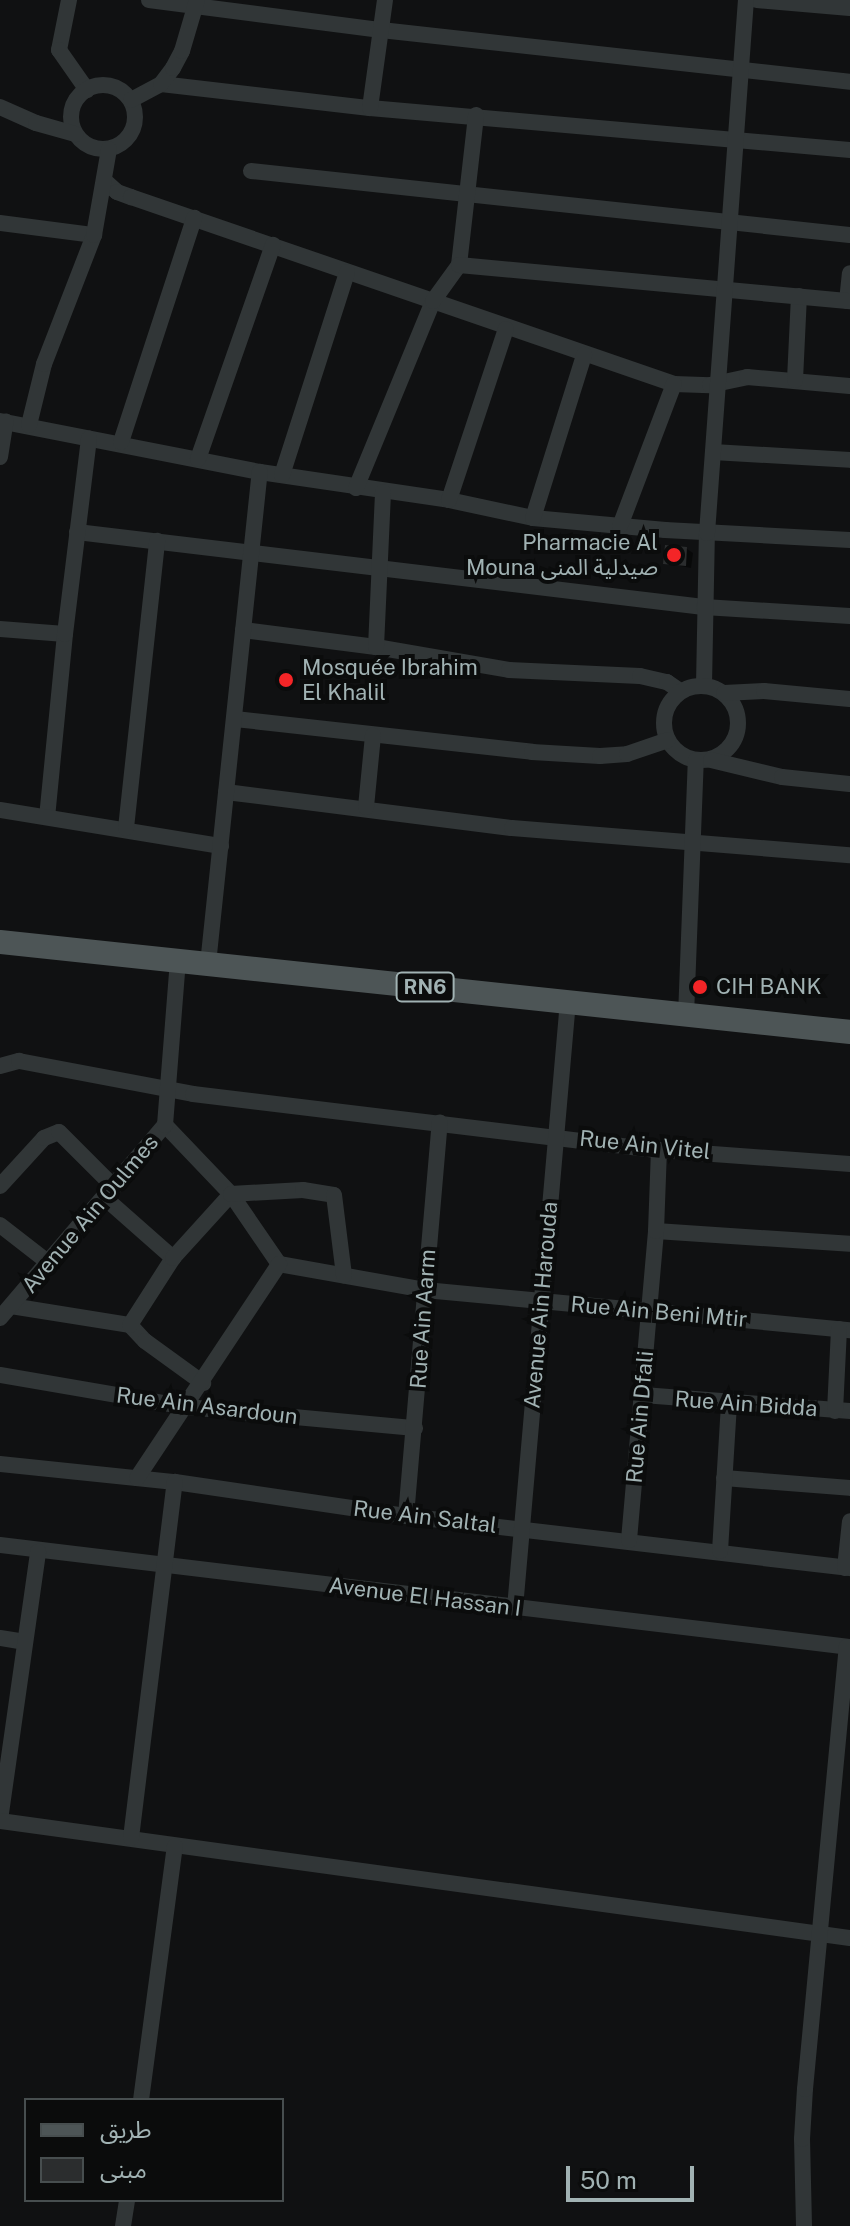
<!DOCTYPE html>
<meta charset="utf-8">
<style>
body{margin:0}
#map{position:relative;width:850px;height:2226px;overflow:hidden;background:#101112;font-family:"Public Sans","Noto Sans Arabic",sans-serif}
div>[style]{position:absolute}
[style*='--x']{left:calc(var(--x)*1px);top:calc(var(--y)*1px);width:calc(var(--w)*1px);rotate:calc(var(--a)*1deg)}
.shadow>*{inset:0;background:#0007}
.building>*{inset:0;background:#2b2d2e}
.street>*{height:16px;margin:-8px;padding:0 8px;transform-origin:8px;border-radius:8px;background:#313637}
.street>.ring{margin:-8px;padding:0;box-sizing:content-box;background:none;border:16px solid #313637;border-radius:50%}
.primary>*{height:24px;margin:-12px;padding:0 12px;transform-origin:12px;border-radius:12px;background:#4d5556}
.dots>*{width:22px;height:22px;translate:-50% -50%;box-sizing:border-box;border:4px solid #0b0c0c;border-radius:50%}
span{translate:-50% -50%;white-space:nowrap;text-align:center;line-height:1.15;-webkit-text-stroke:8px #0b0c0c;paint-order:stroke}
.shield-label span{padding:2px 6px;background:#0b0c0c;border:2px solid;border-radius:6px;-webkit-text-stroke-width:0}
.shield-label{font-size:20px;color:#a1b2b3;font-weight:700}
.poi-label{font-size:22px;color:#a1b2b3}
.right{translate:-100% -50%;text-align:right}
.left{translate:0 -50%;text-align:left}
.street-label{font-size:22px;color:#a1b2b3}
.legend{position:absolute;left:24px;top:2098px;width:260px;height:104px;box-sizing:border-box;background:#0b0c0c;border:2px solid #474e4f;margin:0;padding:10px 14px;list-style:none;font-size:24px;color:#a1b2b3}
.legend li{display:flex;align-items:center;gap:16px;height:40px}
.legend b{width:40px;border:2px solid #474e4f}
.scale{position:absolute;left:566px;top:2166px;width:128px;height:36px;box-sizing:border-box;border:4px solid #a1b2b3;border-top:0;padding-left:10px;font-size:24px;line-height:28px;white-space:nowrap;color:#a1b2b3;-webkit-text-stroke:6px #0b0c0c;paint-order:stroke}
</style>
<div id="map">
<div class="shadow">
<div style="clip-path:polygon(687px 549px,693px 553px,691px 568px,665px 563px)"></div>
</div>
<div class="building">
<div style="clip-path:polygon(665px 545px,687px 547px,686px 566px,663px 564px)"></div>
</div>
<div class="street">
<div style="--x:69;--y:0;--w:51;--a:101.3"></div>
<div style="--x:59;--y:50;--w:49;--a:55"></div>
<div style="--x:149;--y:0;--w:234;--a:7.4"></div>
<div style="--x:381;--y:30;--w:472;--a:6.3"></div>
<div style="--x:757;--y:0;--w:93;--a:4.9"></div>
<div style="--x:161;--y:84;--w:210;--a:6.6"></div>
<div style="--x:370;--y:108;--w:482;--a:5"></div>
<div class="ring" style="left:71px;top:85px;width:48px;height:48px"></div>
<div style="--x:131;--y:100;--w:34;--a:-28"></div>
<div style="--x:161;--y:84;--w:20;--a:-53"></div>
<div style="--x:173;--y:68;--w:19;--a:-62"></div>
<div style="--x:182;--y:51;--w:53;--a:-73.6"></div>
<div style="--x:0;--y:107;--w:39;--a:24"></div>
<div style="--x:36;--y:123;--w:41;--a:15.8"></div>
<div style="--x:370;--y:108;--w:109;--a:-82.1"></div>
<div style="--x:251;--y:171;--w:602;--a:6.1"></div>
<div style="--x:106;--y:182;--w:15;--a:42"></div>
<div style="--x:117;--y:192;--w:15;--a:20"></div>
<div style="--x:131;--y:197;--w:574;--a:19"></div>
<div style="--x:674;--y:384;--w:36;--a:2"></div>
<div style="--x:710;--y:385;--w:38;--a:-12"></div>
<div style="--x:747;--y:377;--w:103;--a:5"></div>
<div style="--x:0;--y:223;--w:95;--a:7.3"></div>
<div style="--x:459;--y:265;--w:151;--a:-83.5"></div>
<div style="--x:847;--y:301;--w:28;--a:-84"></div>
<div style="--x:795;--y:380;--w:84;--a:-87.3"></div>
<div style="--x:0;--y:421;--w:265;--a:11.1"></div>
<div style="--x:260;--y:472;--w:191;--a:8.4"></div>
<div style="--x:449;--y:500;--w:86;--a:12.1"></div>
<div style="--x:533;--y:518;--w:133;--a:5.2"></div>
<div style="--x:665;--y:530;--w:185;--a:3.1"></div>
<div style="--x:29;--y:425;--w:63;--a:-76.2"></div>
<div style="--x:44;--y:364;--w:138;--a:-68.8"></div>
<div style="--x:94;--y:235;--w:87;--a:-80.1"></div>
<div style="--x:121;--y:442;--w:236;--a:-71.9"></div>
<div style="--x:713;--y:452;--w:137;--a:3.3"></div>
<div style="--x:0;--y:457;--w:36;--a:-81"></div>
<div style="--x:198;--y:459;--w:227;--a:-70.7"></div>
<div style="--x:282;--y:475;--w:213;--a:-72.2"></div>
<div style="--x:356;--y:488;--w:202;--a:-67.6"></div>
<div style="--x:433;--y:301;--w:44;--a:-54.2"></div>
<div style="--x:459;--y:265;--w:393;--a:5.3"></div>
<div style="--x:449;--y:500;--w:180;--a:-71.6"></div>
<div style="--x:533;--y:518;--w:171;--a:-72.6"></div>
<div style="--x:620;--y:526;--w:152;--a:-69.2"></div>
<div style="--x:77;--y:532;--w:631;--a:6.82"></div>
<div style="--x:704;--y:607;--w:146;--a:3.5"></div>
<div style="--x:0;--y:629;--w:65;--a:4.4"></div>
<div style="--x:65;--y:634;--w:183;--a:95.6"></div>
<div style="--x:243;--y:630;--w:134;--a:7.3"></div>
<div style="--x:376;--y:647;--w:135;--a:9.8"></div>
<div style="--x:509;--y:670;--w:131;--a:2.6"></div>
<div style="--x:640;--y:676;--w:28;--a:13"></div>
<div style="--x:667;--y:682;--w:16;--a:35"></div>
<div style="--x:65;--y:634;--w:197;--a:-83"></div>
<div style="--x:376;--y:647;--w:155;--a:-87.4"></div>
<div style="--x:704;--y:685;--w:152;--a:-88.9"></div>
<div style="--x:707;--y:533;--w:534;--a:-85.82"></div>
<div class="ring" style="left:664px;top:686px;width:58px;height:58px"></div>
<div style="--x:724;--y:693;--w:40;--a:-2.9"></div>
<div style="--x:764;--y:691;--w:86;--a:5.3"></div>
<div style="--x:235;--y:719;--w:299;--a:6.3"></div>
<div style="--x:532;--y:752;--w:68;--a:3.4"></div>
<div style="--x:600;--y:756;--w:27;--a:-4"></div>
<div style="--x:627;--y:754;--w:43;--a:-18.9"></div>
<div style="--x:711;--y:760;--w:73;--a:13.5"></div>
<div style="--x:782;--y:777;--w:68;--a:5.9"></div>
<div style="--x:226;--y:792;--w:288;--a:7.2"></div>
<div style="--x:512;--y:828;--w:339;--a:4.6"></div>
<div style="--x:366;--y:807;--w:72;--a:-84.4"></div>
<div style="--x:0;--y:810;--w:224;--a:9.3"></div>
<div style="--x:126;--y:828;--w:289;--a:-83.8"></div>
<div style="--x:208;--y:964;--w:495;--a:-84"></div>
<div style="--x:686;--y:1016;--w:256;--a:-87.8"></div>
<div style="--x:0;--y:1066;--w:20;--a:-15"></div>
<div style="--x:19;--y:1061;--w:177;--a:10.7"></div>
<div style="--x:193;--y:1094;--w:469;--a:6.9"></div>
<div style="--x:659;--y:1150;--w:192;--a:4.2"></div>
<div style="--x:165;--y:1125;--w:95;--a:46.3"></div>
<div style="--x:231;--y:1194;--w:85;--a:55.6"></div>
<div style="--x:0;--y:1186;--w:65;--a:-47.5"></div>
<div style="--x:44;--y:1138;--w:16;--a:-22"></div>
<div style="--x:59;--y:1132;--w:78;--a:45"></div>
<div style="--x:105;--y:1198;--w:91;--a:41.4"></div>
<div style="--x:0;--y:1225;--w:62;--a:37.8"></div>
<div style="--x:656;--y:1231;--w:194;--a:3.8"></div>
<div style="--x:279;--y:1264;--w:148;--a:10.1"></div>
<div style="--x:425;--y:1290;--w:427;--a:5.4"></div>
<div style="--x:11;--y:1306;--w:121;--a:9.1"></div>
<div style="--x:130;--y:1325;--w:22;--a:47"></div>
<div style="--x:145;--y:1341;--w:72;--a:35.9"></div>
<div style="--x:0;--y:1318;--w:254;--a:-49.5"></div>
<div style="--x:165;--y:1125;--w:166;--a:-85.5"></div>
<div style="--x:130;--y:1325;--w:80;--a:-57.3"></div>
<div style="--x:173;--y:1258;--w:86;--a:-47.8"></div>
<div style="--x:231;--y:1194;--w:72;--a:-3.2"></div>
<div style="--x:303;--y:1190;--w:31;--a:9"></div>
<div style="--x:334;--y:1195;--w:81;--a:82.9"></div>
<div style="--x:0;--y:1375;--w:190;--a:9.7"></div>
<div style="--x:187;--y:1407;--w:229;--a:5.3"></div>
<div style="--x:643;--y:1395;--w:208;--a:4.4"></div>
<div style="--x:835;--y:1411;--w:82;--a:-87.2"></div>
<div style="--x:0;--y:1464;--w:176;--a:5.9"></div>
<div style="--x:175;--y:1482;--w:233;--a:8.4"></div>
<div style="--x:406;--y:1516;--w:447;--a:6.7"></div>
<div style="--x:137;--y:1478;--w:257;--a:-56.4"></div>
<div style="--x:724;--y:1478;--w:126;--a:4.5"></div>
<div style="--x:406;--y:1516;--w:395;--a:-85.1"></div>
<div style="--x:629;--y:1540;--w:310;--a:-85"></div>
<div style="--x:656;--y:1231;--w:81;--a:-87.9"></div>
<div style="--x:0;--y:1545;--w:856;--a:6.84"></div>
<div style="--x:720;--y:1551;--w:146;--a:-86.5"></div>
<div style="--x:845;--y:1568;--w:47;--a:-83.9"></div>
<div style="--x:515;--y:1608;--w:609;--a:-85.01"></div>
<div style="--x:0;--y:1638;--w:24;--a:9"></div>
<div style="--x:0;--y:1820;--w:271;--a:-81.9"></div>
<div style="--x:0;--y:1821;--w:858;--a:7.84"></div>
<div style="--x:131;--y:1838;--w:359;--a:-83"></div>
<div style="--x:141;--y:2100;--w:256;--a:-82.4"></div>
<div style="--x:123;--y:2226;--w:26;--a:-81"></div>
<div style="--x:804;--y:2226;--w:87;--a:-91.3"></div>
<div style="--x:802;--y:2139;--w:50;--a:-86.6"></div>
<div style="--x:805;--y:2089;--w:444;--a:-84.6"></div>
</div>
<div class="primary">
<div style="--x:0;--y:942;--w:855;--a:6.04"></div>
</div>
<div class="dots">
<div style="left:674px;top:555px;background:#f42527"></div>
<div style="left:286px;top:680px;background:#f42527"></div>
<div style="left:700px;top:987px;background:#f42527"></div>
</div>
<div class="shield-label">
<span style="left:425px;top:987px">RN6</span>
</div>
<div class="poi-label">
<span class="right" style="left:658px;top:555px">Pharmacie Al<br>Mouna صيدلية المنى</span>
<span class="left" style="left:302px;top:680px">Mosquée Ibrahim<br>El Khalil</span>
<span class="left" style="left:716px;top:987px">CIH BANK</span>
</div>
<div class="street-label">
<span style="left:645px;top:1145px;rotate:6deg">Rue Ain Vitel</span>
<span style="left:90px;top:1214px;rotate:-50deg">Avenue Ain Oulmes</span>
<span style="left:541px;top:1305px;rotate:-85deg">Avenue Ain Harouda</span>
<span style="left:659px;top:1312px;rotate:5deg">Rue Ain Beni Mtir</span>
<span style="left:423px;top:1319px;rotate:-86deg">Rue Ain Aarm</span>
<span style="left:746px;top:1404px;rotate:4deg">Rue Ain Bidda</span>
<span style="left:207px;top:1406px;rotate:7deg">Rue Ain Asardoun</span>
<span style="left:640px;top:1417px;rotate:-85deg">Rue Ain Dfali</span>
<span style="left:425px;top:1517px;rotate:7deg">Rue Ain Saltal</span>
<span style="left:425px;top:1597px;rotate:7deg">Avenue El Hassan I</span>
</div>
<ul class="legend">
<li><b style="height:10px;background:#4d5556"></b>طريق</li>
<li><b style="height:22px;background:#2b2d2e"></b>مبنى</li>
</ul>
<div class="scale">50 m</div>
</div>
